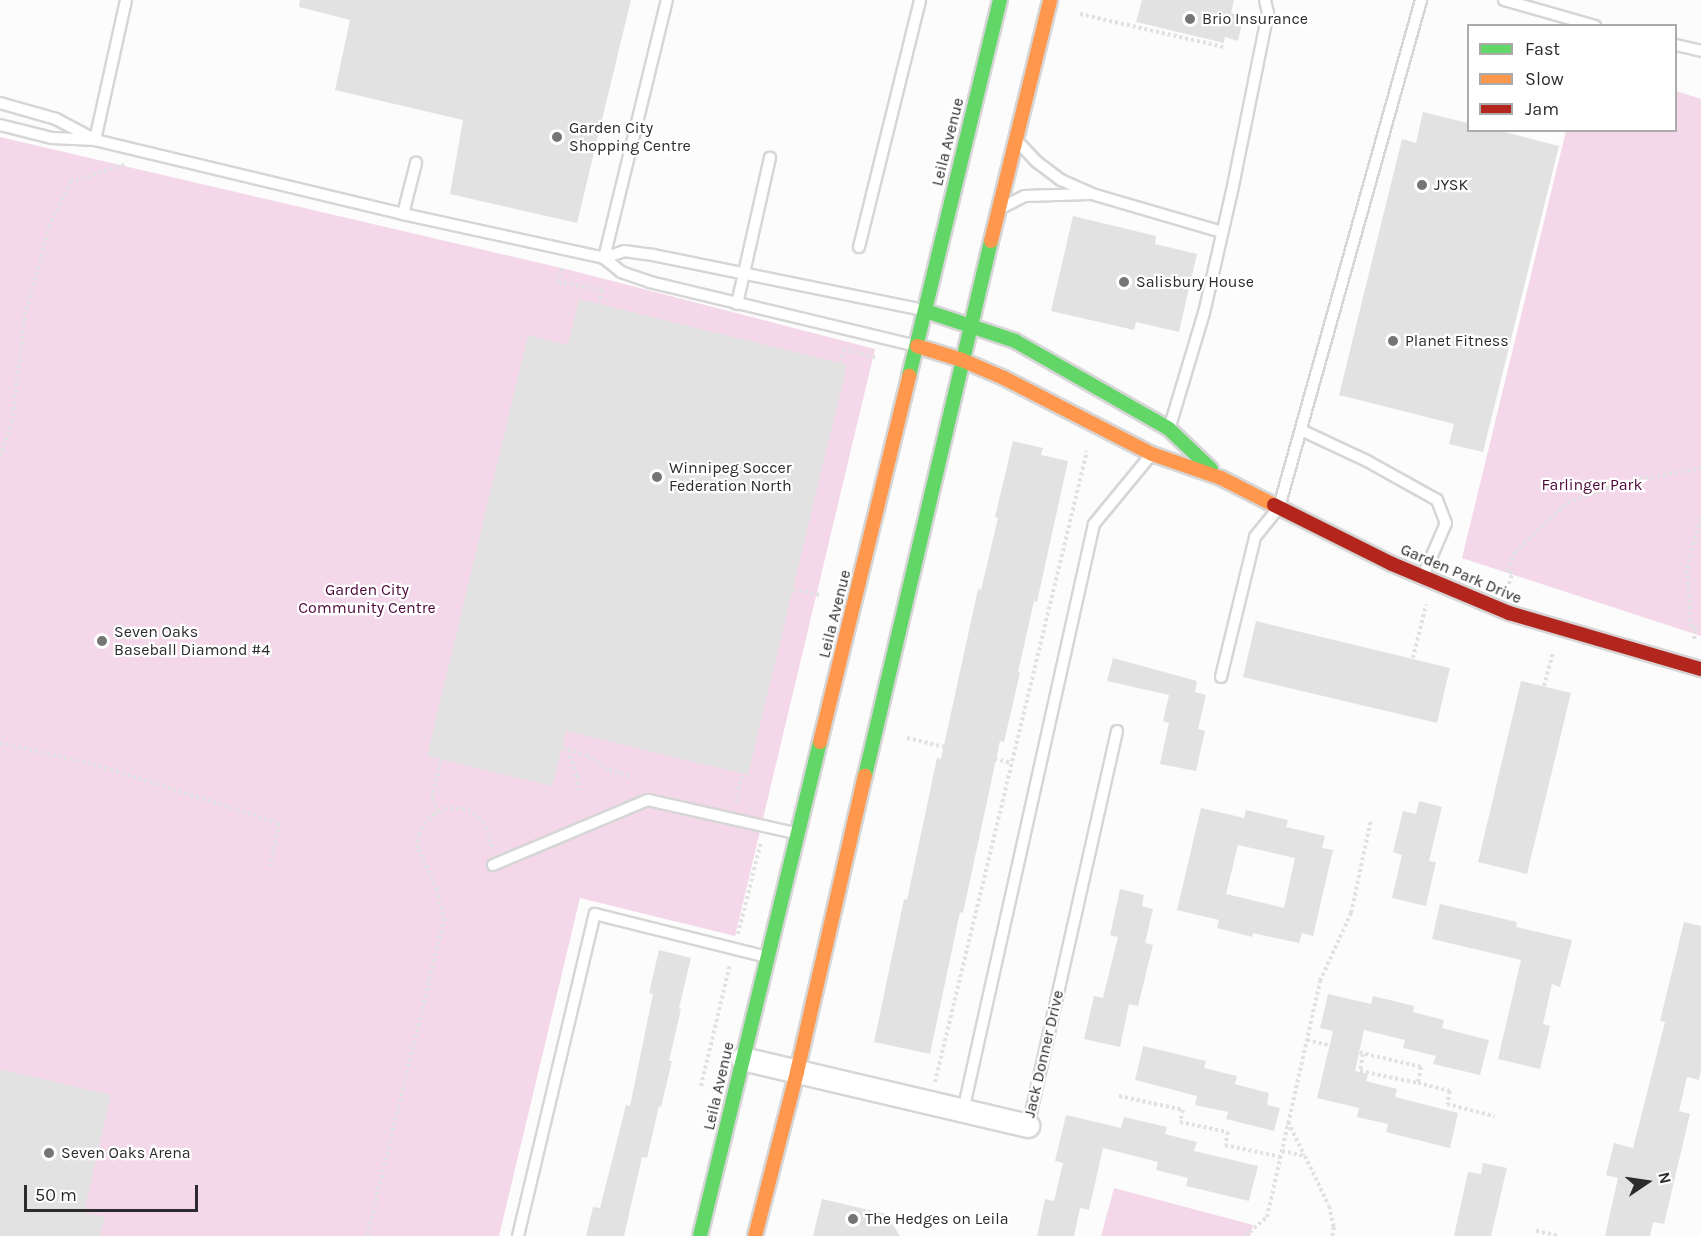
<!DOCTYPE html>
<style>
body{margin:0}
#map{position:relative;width:1701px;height:1236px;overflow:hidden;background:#fcfcfd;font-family:Karla,sans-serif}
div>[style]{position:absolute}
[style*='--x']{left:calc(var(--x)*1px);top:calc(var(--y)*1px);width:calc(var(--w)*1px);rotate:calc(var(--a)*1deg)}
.green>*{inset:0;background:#f4d7e8}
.building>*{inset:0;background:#e2e2e3}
.path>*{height:4px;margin-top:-2px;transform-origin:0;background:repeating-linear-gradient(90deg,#e1e1e2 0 3px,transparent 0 6px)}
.roads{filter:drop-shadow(2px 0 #d6d6d7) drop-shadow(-2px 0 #d6d6d7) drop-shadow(0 2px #d6d6d7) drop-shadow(0 -2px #d6d6d7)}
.lane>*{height:10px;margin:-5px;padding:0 5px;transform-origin:5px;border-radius:5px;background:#fff}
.street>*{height:22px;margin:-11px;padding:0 11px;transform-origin:11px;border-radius:11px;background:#fff}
.fast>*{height:14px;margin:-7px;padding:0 7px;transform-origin:7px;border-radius:7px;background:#63d668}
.slow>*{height:14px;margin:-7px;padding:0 7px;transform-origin:7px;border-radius:7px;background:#ff974d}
.jam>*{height:14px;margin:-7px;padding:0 7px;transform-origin:7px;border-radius:7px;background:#b3261e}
.dots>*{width:16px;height:16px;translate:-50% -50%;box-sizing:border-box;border:3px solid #fff;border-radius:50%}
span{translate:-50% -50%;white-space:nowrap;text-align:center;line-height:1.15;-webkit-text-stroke:4.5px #fff;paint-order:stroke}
.poi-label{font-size:16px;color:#2c2c2e}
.left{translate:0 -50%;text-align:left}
.street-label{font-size:16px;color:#2c2c2e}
.park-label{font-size:16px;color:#4e083a}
.legend{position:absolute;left:1467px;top:24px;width:210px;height:108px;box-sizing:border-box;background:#fff;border:2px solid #ababab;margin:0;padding:8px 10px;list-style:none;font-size:18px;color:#2c2c2e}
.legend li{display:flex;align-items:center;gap:12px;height:30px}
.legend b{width:30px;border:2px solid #ababab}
.north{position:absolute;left:1617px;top:1152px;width:60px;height:60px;-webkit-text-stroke:4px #fff;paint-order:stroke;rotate:77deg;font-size:16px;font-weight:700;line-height:24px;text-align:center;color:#2c2c2e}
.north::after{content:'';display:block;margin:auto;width:21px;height:27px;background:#2c2c2e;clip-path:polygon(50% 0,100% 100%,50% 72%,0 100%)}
.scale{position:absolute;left:24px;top:1185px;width:174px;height:27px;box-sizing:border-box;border:3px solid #2c2c2e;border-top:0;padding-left:8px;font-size:18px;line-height:21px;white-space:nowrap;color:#2c2c2e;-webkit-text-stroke:4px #fff;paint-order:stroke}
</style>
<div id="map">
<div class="green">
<div style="clip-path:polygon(1676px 91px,1701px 99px,1701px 636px,1462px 558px,1566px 131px,1676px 130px)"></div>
<div style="clip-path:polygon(0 137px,574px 271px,875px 349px,735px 936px,580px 898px,499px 1236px,0 1236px)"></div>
<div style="clip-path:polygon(1114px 1188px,1253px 1225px,1250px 1236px,1101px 1236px)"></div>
</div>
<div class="building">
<div style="clip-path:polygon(300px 0,631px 0,577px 223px,450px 194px,463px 120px,335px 90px,350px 20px,299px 7px)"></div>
<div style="clip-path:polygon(1142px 0,1234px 0,1231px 13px,1244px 16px,1238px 41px,1225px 37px,1224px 43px,1136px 22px)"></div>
<div style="clip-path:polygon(1423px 112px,1468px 123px,1468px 130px,1497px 130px,1559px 146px,1483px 452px,1449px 444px,1454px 424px,1339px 395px,1402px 139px,1416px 143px)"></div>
<div style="clip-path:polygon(1073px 216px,1156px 236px,1155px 244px,1197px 254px,1179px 332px,1136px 322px,1134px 330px,1051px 311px)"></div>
<div style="clip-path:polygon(579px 299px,847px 365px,748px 775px,566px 731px,552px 786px,427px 756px,528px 335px,568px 345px)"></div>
<div style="clip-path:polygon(1013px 441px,1043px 448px,1041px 455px,1068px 461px,1037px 602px,1034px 601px,1018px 672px,1020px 673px,1004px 742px,1000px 741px,963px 913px,960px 912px,930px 1054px,874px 1042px,904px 899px,907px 900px,937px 758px,941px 759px,978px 589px,981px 590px,998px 518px,995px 517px)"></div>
<div style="clip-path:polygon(1256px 621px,1450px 668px,1437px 723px,1243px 677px)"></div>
<div style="clip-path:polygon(1113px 658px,1197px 681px,1195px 692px,1206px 695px,1198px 729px,1205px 731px,1196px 771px,1160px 764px,1169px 723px,1163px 721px,1169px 695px,1107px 681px)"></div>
<div style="clip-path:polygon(1521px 681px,1571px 693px,1527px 874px,1478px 862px)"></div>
<div style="clip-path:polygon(1419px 801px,1442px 807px,1429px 861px,1436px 862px,1426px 906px,1392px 898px,1402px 855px,1393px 852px,1403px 811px,1416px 814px)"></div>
<div style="clip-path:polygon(evenodd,1201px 808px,1244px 818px,1246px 810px,1288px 820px,1286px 827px,1325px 836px,1322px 848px,1333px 850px,1313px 936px,1302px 933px,1299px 943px,1253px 933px,1252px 937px,1217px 928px,1219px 920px,1177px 910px,1201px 808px,1238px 845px,1295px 858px,1284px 908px,1226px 894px,1238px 845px)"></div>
<div style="clip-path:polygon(1120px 889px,1144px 895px,1142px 906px,1153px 909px,1145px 943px,1153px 945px,1138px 1006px,1129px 1004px,1120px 1047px,1084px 1039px,1094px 996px,1103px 998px,1118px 937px,1110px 935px)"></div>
<div style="clip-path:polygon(1440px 904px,1517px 922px,1516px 927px,1572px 940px,1560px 987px,1552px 984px,1543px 1024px,1550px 1026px,1540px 1069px,1498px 1059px,1521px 960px,1432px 939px)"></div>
<div style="clip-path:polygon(1684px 922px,1701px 926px,1701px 1069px,1699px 1080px,1687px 1077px,1679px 1111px,1690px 1114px,1664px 1224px,1653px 1222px,1650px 1236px,1605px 1236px,1618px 1178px,1606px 1175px,1614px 1143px,1633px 1148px,1665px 1022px,1660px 1021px)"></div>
<div style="clip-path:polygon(659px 950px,691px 958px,679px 1008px,681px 1009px,669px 1061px,672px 1061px,661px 1107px,659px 1106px,647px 1158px,642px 1157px,624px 1236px,586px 1236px,593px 1207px,600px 1208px,626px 1105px,630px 1106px,653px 994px,649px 993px)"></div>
<div style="clip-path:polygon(1328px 994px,1371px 1004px,1373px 996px,1414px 1006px,1413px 1012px,1444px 1020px,1442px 1028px,1489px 1040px,1480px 1075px,1433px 1064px,1436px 1056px,1403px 1048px,1405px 1040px,1364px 1030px,1355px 1071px,1368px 1074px,1366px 1081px,1397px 1089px,1395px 1097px,1458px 1113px,1450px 1148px,1386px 1132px,1388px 1124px,1357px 1117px,1359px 1108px,1317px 1098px,1333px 1031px,1320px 1028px)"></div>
<div style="clip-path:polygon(1143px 1046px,1206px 1061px,1204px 1068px,1237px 1076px,1235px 1084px,1269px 1093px,1267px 1105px,1280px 1108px,1274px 1131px,1226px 1119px,1228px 1112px,1195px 1105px,1197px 1096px,1135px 1080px)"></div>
<div style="clip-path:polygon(0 1069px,111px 1095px,84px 1212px,105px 1217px,100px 1236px,0 1236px)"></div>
<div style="clip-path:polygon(1066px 1115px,1121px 1128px,1124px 1117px,1167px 1127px,1165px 1134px,1197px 1142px,1194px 1151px,1258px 1166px,1249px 1201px,1186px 1186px,1188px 1178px,1156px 1170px,1158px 1162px,1103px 1148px,1089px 1210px,1080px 1208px,1074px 1236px,1037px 1236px,1045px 1199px,1054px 1201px,1063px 1163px,1055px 1161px)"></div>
<div style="clip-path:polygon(1483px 1163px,1507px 1168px,1491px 1236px,1454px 1236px,1468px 1172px,1481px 1174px)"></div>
<div style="clip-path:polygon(822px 1199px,886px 1214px,900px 1236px,813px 1236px)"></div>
</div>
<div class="path">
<div style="--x:1080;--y:14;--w:147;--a:13"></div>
<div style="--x:562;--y:268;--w:15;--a:106"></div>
<div style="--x:558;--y:282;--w:45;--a:10.3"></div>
<div style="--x:602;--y:290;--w:14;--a:102"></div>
<div style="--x:840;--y:363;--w:14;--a:-78"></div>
<div style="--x:843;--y:349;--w:34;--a:14"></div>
<div style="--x:0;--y:457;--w:37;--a:-71"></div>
<div style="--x:12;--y:422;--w:108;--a:-83.1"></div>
<div style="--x:25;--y:315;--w:91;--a:-74.7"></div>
<div style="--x:49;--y:227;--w:50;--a:-65"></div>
<div style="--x:70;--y:182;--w:57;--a:-17.5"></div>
<div style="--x:1509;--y:584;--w:11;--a:-75"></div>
<div style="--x:1512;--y:573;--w:5;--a:-158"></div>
<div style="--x:1507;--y:571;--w:21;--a:-67"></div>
<div style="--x:1515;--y:552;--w:71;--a:-43.3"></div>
<div style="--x:1567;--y:503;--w:59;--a:-20"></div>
<div style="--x:1622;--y:483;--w:80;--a:-10.8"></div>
<div style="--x:793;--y:589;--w:27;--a:13"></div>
<div style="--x:1694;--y:639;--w:11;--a:-80"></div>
<div style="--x:1696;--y:628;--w:5;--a:-169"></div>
<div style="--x:1691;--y:627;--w:59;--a:-93.9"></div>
<div style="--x:1687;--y:568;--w:54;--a:-74.9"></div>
<div style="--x:1413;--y:658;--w:55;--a:-76.2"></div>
<div style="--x:1544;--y:686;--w:35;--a:-75"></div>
<div style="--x:907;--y:738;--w:108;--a:13.4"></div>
<div style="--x:0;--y:743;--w:95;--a:12.7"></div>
<div style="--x:93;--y:764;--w:195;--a:17.6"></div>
<div style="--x:279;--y:823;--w:44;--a:101.8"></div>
<div style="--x:562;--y:748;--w:25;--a:16"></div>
<div style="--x:586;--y:755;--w:27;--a:33"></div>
<div style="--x:609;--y:770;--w:21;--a:17"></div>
<div style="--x:568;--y:750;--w:28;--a:71"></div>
<div style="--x:577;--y:776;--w:18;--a:84"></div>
<div style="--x:736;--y:802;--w:30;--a:-78"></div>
<div style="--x:439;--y:812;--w:15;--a:-118"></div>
<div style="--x:432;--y:799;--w:41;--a:-77.3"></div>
<div style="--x:738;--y:934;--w:95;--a:-76"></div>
<div style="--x:1307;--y:1040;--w:117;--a:13.3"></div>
<div style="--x:1421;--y:1067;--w:16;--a:101"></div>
<div style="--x:1418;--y:1083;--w:33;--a:14"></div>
<div style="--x:1450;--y:1091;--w:13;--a:103"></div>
<div style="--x:1447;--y:1104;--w:49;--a:14.3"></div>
<div style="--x:1363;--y:1054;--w:17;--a:100"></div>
<div style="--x:1360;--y:1071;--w:59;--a:11.7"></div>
<div style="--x:935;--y:1082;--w:649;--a:-76.46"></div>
<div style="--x:701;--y:1086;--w:125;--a:-76.6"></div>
<div style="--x:1119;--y:1096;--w:66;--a:12.3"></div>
<div style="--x:1183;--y:1110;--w:12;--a:104"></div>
<div style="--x:1180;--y:1122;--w:49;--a:11.8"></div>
<div style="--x:1228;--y:1132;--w:13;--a:103"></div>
<div style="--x:1225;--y:1145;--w:57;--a:12.1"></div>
<div style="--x:1288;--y:1122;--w:37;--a:64"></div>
<div style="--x:1282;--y:1151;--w:24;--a:12"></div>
<div style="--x:1305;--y:1156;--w:55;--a:64.4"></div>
<div style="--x:1329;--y:1206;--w:22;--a:77"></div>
<div style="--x:1334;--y:1227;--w:9;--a:103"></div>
<div style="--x:1536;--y:1231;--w:24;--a:12"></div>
<div style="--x:367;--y:1236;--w:324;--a:-76.3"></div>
<div style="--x:444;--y:921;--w:32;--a:-103"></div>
<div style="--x:437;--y:890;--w:46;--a:-114.3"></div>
<div style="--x:418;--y:848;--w:13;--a:-86"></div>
<div style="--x:419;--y:835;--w:12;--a:-66"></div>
<div style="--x:424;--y:824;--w:13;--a:-45"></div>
<div style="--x:433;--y:815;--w:13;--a:-29"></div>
<div style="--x:444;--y:809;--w:12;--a:-5"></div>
<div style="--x:456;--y:808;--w:12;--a:9"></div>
<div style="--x:468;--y:810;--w:13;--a:32"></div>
<div style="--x:479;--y:817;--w:12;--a:55"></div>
<div style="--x:486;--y:827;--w:24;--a:73"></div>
<div style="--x:1245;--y:1236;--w:29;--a:-41"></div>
<div style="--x:1267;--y:1217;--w:242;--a:-77.3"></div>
<div style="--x:1320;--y:981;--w:75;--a:-65.5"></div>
<div style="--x:1351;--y:913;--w:95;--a:-77.9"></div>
</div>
<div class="roads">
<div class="lane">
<div style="--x:1504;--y:0;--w:95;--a:15.9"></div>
<div style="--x:1676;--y:45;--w:26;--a:13"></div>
<div style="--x:0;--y:103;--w:58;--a:15.9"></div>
<div style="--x:56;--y:119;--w:41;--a:27.8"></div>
<div style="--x:0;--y:125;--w:54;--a:14"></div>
<div style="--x:52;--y:138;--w:43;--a:2.7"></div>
<div style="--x:95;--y:140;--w:317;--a:13.5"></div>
<div style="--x:403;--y:214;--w:206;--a:12.3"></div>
<div style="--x:604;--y:258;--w:22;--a:39"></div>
<div style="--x:621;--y:272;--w:31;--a:19"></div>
<div style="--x:650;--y:282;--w:270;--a:13.5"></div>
<div style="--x:95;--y:140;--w:143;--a:-77.5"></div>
<div style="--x:1020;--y:144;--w:25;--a:47"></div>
<div style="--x:1037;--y:162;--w:30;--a:37"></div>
<div style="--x:1061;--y:180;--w:34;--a:24"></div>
<div style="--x:1092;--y:194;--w:135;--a:16.3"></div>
<div style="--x:1005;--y:206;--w:22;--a:-27"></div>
<div style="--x:1025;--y:196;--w:64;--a:-1.8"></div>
<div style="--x:403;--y:214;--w:53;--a:-75.7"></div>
<div style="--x:859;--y:247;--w:254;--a:-76.1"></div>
<div style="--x:604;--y:258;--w:21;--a:-19"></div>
<div style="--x:624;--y:251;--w:29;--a:8"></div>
<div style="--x:653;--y:255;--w:276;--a:11.5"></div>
<div style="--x:604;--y:258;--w:266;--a:-76.3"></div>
<div style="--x:737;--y:304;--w:150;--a:-77.3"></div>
<div style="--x:1170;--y:426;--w:118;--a:-73.3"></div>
<div style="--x:1204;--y:313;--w:130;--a:-77.1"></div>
<div style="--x:1233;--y:186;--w:177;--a:-78.6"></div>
<div style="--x:1268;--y:13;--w:13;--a:-103"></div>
<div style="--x:1301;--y:430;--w:73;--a:25.2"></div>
<div style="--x:1367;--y:461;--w:80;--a:29.1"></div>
<div style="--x:1437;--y:500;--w:25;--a:69"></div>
<div style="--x:1446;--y:523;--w:56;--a:113.3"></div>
<div style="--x:1221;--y:677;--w:144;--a:-76.3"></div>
<div style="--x:1255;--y:537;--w:38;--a:-51"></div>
<div style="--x:1279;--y:507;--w:527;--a:-74.35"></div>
<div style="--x:493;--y:865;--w:168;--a:-22.8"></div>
<div style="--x:648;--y:800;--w:150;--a:12.7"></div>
<div style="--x:963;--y:1111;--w:601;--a:-77.42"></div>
<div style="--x:1094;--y:524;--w:88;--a:-50.5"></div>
<div style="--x:1028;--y:1126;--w:405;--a:-77.3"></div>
<div style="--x:518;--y:1236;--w:331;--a:-76.6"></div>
<div style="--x:595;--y:914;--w:174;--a:14"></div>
</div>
<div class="street">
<div style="--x:743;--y:1059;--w:293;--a:13.2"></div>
</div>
<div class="fast">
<div style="--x:926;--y:311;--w:94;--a:18.6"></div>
<div style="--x:1015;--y:341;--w:177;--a:29.7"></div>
<div style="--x:1169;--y:429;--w:58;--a:43.6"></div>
<div style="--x:909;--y:376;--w:387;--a:-76.4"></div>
<div style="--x:865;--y:776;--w:550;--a:-76.75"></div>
<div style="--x:700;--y:1236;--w:508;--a:-76.35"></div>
</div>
<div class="slow">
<div style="--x:991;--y:241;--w:248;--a:-76.2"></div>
<div style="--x:917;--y:346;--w:47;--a:17.3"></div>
<div style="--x:962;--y:360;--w:46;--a:23.2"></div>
<div style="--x:1004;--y:378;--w:166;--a:27.2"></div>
<div style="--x:1152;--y:454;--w:73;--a:19.2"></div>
<div style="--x:1221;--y:478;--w:59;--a:27"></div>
<div style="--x:820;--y:742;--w:377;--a:-76.3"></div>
<div style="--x:755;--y:1236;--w:169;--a:-75.6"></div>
<div style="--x:797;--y:1072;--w:304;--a:-77.1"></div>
</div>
<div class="jam">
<div style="--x:1274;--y:505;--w:132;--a:26.6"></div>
<div style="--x:1392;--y:564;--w:127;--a:22.7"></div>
<div style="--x:1509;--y:613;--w:200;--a:16.3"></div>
</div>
</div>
<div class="dots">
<div style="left:1190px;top:19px;background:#757576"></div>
<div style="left:557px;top:137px;background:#757576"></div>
<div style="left:1422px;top:185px;background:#757576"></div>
<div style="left:1124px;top:282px;background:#757576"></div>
<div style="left:1393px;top:341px;background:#757576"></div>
<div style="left:657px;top:477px;background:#757576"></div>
<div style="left:102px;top:641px;background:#757576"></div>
<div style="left:49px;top:1153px;background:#757576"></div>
<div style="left:853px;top:1219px;background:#757576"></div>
</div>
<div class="poi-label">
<span class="left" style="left:1202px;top:19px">Brio Insurance</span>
<span class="left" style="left:569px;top:137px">Garden City<br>Shopping Centre</span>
<span class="left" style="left:1434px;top:185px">JYSK</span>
<span class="left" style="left:1136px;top:282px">Salisbury House</span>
<span class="left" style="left:1405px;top:341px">Planet Fitness</span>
<span class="left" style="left:669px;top:477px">Winnipeg Soccer<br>Federation North</span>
<span class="left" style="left:114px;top:641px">Seven Oaks<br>Baseball Diamond #4</span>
<span class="left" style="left:61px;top:1153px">Seven Oaks Arena</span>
<span class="left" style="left:865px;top:1219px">The Hedges on Leila</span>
</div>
<div class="street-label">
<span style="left:948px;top:142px;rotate:-76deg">Leila Avenue</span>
<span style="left:1461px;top:574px;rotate:23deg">Garden Park Drive</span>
<span style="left:835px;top:614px;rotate:-76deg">Leila Avenue</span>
<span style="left:1044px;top:1054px;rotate:-77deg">Jack Donner Drive</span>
<span style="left:719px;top:1086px;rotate:-77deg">Leila Avenue</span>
</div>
<div class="park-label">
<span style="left:1592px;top:485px">Farlinger Park</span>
<span style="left:367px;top:599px">Garden City<br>Community Centre</span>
</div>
<ul class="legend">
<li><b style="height:8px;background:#63d668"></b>Fast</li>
<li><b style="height:8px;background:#ff974d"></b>Slow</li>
<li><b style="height:8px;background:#b3261e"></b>Jam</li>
</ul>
<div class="north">N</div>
<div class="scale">50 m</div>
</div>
